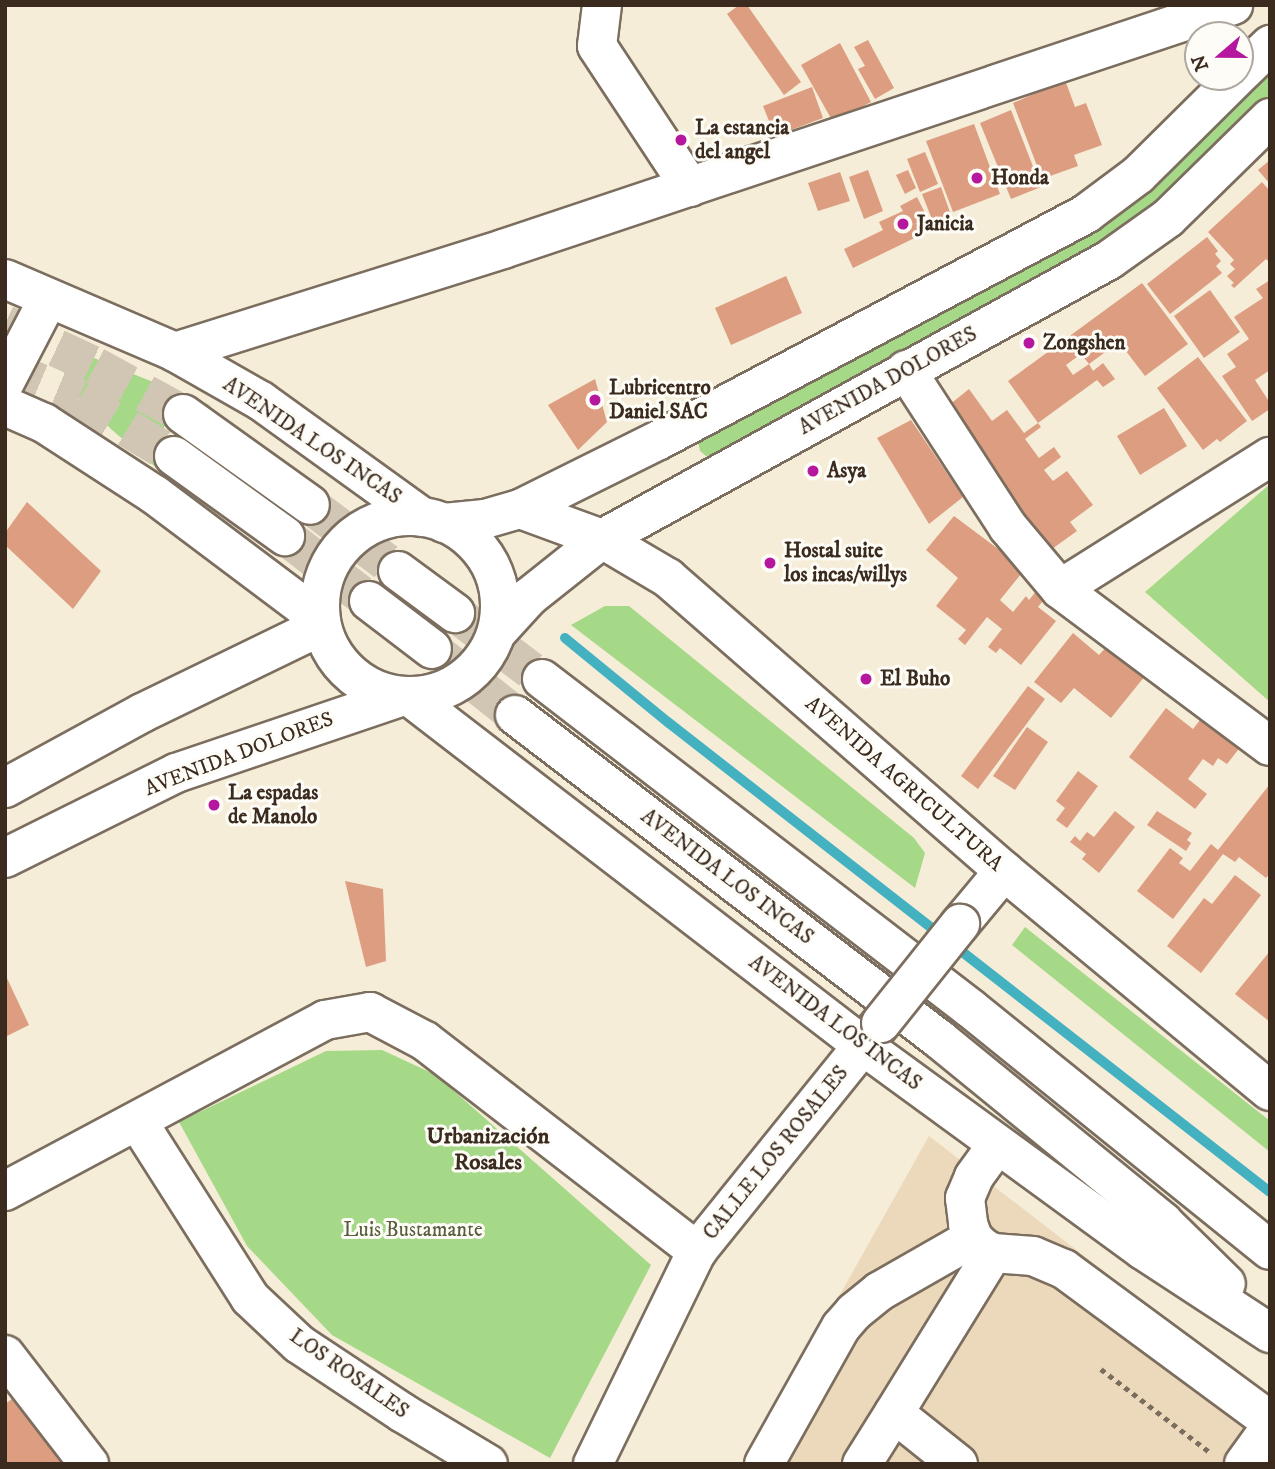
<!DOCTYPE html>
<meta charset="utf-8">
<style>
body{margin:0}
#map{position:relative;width:1275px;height:1469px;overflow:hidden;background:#f5edd8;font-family:"IM FELL DW Pica",serif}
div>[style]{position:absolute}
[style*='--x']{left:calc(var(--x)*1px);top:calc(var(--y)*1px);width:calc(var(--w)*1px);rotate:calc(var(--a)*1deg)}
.built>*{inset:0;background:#ecd8ba}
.green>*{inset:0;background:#a5d887}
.stream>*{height:10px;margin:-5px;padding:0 5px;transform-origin:5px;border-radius:5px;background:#44b1c1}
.building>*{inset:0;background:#dd9d80}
.major-tunnel>*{height:38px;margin-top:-19px;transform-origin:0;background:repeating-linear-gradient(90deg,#d0c6b3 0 38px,transparent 0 57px)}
.path>*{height:4.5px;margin-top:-2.25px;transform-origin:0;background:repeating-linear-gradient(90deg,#7c6e5f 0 5px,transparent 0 10px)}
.roads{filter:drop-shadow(2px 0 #7c6e5f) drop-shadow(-2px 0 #7c6e5f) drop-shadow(0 2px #7c6e5f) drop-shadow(0 -2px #7c6e5f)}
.minor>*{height:38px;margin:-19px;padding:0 19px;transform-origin:19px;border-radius:19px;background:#fff}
.major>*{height:38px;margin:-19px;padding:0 19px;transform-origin:19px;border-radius:19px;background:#fff}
.major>.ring{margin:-19px;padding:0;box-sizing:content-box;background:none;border:38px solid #fff;border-radius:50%}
.bridges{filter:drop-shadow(2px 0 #7c6e5f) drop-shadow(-2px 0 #7c6e5f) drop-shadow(0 2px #7c6e5f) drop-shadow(0 -2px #7c6e5f)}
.minor-bridge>*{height:38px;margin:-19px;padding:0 19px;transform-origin:19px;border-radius:19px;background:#fff}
.dots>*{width:19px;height:19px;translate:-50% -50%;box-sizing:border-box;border:4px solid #fdfcf7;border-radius:50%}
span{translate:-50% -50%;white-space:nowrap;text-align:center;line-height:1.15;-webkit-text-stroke:6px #fdfcf7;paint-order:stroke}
.poi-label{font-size:21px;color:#3b2a1e;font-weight:700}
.left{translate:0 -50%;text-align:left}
.street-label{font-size:21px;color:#3b2a1e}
.park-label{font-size:21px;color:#5b5e3e}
.neighbourhood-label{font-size:23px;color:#3b2a1e;font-weight:700}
.frame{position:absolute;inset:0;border:7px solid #3b2a1e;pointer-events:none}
.north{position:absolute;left:1184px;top:21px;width:70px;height:70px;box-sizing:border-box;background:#fdfcf7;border:2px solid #afa8a0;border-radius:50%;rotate:250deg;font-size:19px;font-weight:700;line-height:28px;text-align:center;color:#3b2a1e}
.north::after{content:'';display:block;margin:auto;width:24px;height:32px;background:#b5179e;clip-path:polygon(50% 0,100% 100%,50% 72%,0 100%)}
</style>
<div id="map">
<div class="built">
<div style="clip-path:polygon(929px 1136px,1270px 1400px,1270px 1464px,745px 1464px)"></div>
</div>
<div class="green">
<div style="clip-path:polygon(1270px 72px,1270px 96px,1159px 206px,1104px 249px,711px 460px,700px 451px,697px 437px,1147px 188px)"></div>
<div style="clip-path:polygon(94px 358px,212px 406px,189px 402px,168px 417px,162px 433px,179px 487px,112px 430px,73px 392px,73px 384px,85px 364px)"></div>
<div style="clip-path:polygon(1270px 484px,1270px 702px,1145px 592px)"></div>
<div style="clip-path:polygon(605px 606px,629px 606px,914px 838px,925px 853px,915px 888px,571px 625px)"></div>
<div style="clip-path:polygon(1025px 927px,1270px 1121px,1270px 1152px,1012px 945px)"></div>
<div style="clip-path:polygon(382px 1050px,436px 1075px,651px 1265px,550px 1458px,332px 1335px,247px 1246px,179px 1122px,326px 1051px)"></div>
</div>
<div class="stream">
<div style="--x:565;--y:638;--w:134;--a:39.3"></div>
<div style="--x:669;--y:723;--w:762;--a:37.97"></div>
</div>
<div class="building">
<div style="clip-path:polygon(739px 5px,747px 5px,801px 82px,784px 95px,727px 14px)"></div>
<div style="clip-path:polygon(868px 40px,894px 88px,875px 99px,858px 69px,865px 66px,854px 47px)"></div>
<div style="clip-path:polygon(840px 43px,871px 102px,833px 122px,801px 65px)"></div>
<div style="clip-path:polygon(1065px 80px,1075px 107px,1086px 103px,1102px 145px,1074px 155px,1078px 166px,1042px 179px,1013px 103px)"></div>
<div style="clip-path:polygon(812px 87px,823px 118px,775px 136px,763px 106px)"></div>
<div style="clip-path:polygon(1011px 110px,1041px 187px,1011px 199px,980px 123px)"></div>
<div style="clip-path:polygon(974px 124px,1000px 194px,953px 212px,926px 141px)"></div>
<div style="clip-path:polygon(925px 152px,938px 184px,920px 192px,907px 159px)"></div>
<div style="clip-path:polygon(1270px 160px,1270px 184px,1258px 170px)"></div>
<div style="clip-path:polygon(868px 170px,883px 211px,864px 219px,849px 177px)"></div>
<div style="clip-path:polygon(908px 170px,916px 188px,905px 194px,896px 175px)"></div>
<div style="clip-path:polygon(840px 172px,850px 201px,818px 211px,808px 183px)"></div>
<div style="clip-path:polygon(1262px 182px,1270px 191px,1270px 263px,1266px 259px,1234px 288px,1231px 285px,1234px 283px,1227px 276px,1235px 269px,1230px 264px,1234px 260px,1208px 232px)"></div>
<div style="clip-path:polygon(941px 187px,951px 215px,933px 222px,922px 194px)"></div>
<div style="clip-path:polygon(917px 197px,933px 229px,853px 268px,844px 249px,883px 230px,879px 222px,903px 211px,900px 206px)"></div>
<div style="clip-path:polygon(1207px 237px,1218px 251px,1215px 254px,1221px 261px,1216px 266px,1222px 273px,1170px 314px,1147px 284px)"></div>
<div style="clip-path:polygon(786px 276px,802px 313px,731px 345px,715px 308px)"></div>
<div style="clip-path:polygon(1270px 280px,1270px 370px,1255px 380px,1270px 403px,1270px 409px,1252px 421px,1222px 376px,1236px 367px,1227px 354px,1249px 339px,1234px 317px,1263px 298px,1256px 289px)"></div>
<div style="clip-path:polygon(1142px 283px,1188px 344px,1145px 376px,1119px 342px,1089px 364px,1081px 354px,1066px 365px,1073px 375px,1089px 364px,1093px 371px,1103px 363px,1115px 379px,1103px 387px,1097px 380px,1038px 423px,1008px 381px)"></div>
<div style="clip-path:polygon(1210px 290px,1240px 332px,1204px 358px,1174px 316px)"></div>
<div style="clip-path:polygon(1198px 357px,1247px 421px,1220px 442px,1217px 439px,1203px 450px,1157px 388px)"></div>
<div style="clip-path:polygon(595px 379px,607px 422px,578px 450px,548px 405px)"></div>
<div style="clip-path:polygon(969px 389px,992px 421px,1007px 410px,1024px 433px,1038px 423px,1041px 427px,1025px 439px,1039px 458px,1054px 447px,1061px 457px,1044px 470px,1053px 481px,1067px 471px,1093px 505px,1070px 522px,1077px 531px,1045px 554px,997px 489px,1004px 484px,948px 406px)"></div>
<div style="clip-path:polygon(1164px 408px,1187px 446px,1140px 475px,1117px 436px)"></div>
<div style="clip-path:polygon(911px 420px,963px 497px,929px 524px,877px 438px)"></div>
<div style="clip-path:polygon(27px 502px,101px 571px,73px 609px,5px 545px,5px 533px)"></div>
<div style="clip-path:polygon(954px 516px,1025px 569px,1000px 600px,1013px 612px,1026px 596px,1029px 600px,1037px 590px,1046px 597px,1038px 607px,1056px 621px,1021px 665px,1000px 648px,996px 653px,988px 647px,1002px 629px,987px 617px,965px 645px,958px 639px,966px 630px,936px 606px,958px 578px,926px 550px)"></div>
<div style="clip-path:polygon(1073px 633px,1099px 655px,1108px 645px,1145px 676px,1111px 718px,1074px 688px,1061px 703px,1034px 682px)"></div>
<div style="clip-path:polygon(1028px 686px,1045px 699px,978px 789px,961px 776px)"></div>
<div style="clip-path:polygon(1166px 708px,1193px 729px,1204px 715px,1242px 745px,1227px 764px,1218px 758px,1213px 766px,1203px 759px,1188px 779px,1207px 794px,1195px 809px,1129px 757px)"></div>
<div style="clip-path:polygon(1027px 727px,1048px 742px,1015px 790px,993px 776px)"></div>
<div style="clip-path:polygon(1078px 771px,1098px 786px,1067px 828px,1056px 820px,1065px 808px,1056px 801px)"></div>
<div style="clip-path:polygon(1270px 784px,1270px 873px,1266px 878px,1239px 857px,1235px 862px,1223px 854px,1173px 919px,1137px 891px,1170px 848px,1183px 858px,1179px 863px,1190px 871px,1211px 844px,1218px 850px)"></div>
<div style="clip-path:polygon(1115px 811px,1135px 827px,1099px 873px,1082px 859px,1086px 854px,1070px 842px,1075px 836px,1080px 841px,1087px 832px,1094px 837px)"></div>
<div style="clip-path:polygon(1157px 811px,1192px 833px,1187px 840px,1191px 843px,1186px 851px,1147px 825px)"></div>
<div style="clip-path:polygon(1235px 875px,1261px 895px,1201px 973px,1167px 946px,1204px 898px,1212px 904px)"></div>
<div style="clip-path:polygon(345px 881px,383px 889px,386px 961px,366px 967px)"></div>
<div style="clip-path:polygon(1270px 951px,1270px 1022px,1235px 994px)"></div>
<div style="clip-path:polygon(5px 974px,29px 1025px,5px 1037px)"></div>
<div style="clip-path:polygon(12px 1399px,62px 1462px,60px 1464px,5px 1464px,5px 1404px)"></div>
</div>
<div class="major-tunnel">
<div style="--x:5;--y:324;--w:99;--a:25"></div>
<div style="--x:95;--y:366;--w:100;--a:28.6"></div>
<div style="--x:5;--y:368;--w:80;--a:22.7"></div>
<div style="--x:79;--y:399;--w:111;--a:31"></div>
<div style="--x:310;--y:505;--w:110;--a:36.9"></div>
<div style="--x:285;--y:536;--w:106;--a:37.7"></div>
<div style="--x:455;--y:613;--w:109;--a:37.2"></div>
<div style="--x:432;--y:649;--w:106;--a:38.5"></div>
</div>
<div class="path">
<div style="--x:1101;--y:1369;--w:138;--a:37.4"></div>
</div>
<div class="roads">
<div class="minor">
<div style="--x:602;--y:5;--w:41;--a:97"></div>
<div style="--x:597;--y:46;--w:169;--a:56.6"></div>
<div style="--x:175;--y:352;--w:344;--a:-17.4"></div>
<div style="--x:503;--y:249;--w:770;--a:-18.48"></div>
<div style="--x:906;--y:370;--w:187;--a:57"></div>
<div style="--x:1008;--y:527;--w:81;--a:50"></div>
<div style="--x:1060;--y:589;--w:262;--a:36.8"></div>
<div style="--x:5;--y:382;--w:93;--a:-62.6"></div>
<div style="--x:1060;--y:589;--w:248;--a:-32.2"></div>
<div style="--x:960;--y:924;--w:69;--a:-50.3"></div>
<div style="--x:138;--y:1122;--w:209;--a:57.5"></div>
<div style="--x:250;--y:1298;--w:67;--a:43.2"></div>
<div style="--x:299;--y:1344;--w:125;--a:33.6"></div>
<div style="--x:403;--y:1413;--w:99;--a:31"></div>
<div style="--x:997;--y:1145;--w:39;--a:126"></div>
<div style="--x:974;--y:1177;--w:23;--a:113"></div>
<div style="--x:965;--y:1198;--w:26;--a:83"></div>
<div style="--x:968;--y:1224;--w:15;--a:70"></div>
<div style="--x:973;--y:1238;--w:13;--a:45"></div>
<div style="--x:982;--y:1247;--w:13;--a:29"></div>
<div style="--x:993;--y:1253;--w:40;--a:4.3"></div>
<div style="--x:1033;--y:1256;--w:34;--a:23"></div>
<div style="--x:1064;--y:1269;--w:256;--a:36.4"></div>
<div style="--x:5;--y:1191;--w:363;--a:-28.1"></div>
<div style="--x:325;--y:1020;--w:46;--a:-10.1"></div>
<div style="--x:370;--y:1012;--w:62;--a:27.8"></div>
<div style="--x:425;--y:1041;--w:344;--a:37.7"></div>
<div style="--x:5;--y:1355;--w:138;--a:52.4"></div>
<div style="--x:894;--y:1413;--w:188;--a:-58.3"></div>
<div style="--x:593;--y:1464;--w:237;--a:-64"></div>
<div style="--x:697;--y:1251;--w:293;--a:-51.1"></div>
<div style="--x:764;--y:1464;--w:157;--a:-60.7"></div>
<div style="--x:841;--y:1327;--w:20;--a:-49"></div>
<div style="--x:854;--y:1312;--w:33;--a:-39"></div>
<div style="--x:880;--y:1291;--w:107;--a:-29.7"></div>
<div style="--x:862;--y:1464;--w:60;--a:-57.9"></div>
<div style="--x:894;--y:1413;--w:82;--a:38.6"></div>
<div style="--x:1244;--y:1464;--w:44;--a:-54.2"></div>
</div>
<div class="major">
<div style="--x:1240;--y:74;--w:42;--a:-44"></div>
<div style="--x:5;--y:279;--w:185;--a:23.2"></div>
<div style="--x:175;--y:352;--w:99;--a:29.7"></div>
<div style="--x:261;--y:401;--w:198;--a:35.8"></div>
<div style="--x:5;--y:406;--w:43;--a:23.6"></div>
<div style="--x:44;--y:423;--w:132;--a:33"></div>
<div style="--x:155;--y:495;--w:206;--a:36.9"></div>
<div style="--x:183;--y:414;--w:156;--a:35.6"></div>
<div style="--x:174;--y:456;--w:137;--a:35.8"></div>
<div style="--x:520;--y:509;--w:87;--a:20.1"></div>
<div style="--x:602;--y:539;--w:77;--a:30.6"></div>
<div style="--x:668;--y:578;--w:446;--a:41.1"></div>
<div style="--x:1004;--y:871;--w:345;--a:39.6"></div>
<div class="ring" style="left:320px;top:516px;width:142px;height:142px"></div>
<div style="--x:444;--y:523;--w:41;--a:-5.6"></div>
<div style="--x:485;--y:519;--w:36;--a:-16"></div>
<div style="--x:520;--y:509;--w:155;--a:-26.4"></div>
<div style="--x:659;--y:440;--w:484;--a:-27.9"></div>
<div style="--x:1087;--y:213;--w:64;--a:-36.7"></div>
<div style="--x:1138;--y:175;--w:139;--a:-44.7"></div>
<div style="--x:398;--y:571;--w:71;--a:36.4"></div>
<div style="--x:369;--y:601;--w:79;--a:37.3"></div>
<div style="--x:498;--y:631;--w:46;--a:-47.6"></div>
<div style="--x:529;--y:597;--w:93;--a:-38.5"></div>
<div style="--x:602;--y:539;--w:579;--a:-28.82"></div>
<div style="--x:1109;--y:260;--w:72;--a:-35.4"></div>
<div style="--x:1168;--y:218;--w:143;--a:-44.4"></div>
<div style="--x:542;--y:679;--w:540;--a:37.55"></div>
<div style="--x:970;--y:1008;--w:385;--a:38.9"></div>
<div style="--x:410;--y:697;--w:570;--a:37.59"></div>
<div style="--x:862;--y:1045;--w:348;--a:36.1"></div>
<div style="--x:1143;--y:1250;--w:152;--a:33.2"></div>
<div style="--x:515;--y:715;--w:534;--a:37.39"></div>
<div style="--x:939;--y:1039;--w:289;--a:39.2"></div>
<div style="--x:1163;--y:1222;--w:88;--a:44.5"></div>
<div style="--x:5;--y:788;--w:156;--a:-28.7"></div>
<div style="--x:142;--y:713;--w:199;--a:-25.9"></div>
<div style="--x:5;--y:858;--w:191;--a:-26.4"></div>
<div style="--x:176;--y:773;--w:237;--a:-18.7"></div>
</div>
</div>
<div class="bridges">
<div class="minor-bridge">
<div style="--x:881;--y:1023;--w:127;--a:-51.4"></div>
</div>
</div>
<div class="dots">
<div style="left:681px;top:140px;background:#b5179e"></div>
<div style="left:977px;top:178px;background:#b5179e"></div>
<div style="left:903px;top:224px;background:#b5179e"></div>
<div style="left:1029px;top:343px;background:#b5179e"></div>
<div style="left:595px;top:400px;background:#b5179e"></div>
<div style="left:813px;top:471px;background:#b5179e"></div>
<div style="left:770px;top:563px;background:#b5179e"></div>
<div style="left:866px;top:679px;background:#b5179e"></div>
<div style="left:214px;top:805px;background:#b5179e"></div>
</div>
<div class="poi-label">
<span class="left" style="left:695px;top:140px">La estancia<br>del angel</span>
<span class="left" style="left:991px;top:178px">Honda</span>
<span class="left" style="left:917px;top:224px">Janicia</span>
<span class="left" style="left:1043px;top:343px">Zongshen</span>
<span class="left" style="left:609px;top:400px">Lubricentro<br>Daniel SAC</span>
<span class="left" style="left:827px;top:471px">Asya</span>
<span class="left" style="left:784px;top:563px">Hostal suite<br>los incas/willys</span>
<span class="left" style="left:880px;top:679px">El Buho</span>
<span class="left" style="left:228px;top:805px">La espadas<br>de Manolo</span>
</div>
<div class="street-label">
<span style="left:888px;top:381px;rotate:-29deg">AVENIDA DOLORES</span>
<span style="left:312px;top:441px;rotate:34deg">AVENIDA LOS INCAS</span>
<span style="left:239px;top:754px;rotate:-21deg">AVENIDA DOLORES</span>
<span style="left:904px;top:784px;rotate:41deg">AVENIDA AGRICULTURA</span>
<span style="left:727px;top:877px;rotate:37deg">AVENIDA LOS INCAS</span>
<span style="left:835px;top:1023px;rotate:37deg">AVENIDA LOS INCAS</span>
<span style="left:776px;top:1153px;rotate:-51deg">CALLE LOS ROSALES</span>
<span style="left:349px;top:1374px;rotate:35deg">LOS ROSALES</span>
</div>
<div class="park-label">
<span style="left:413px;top:1230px">Luis Bustamante</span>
</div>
<div class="neighbourhood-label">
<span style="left:488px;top:1150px">Urbanización<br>Rosales</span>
</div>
<div class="frame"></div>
<div class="north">N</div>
</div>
